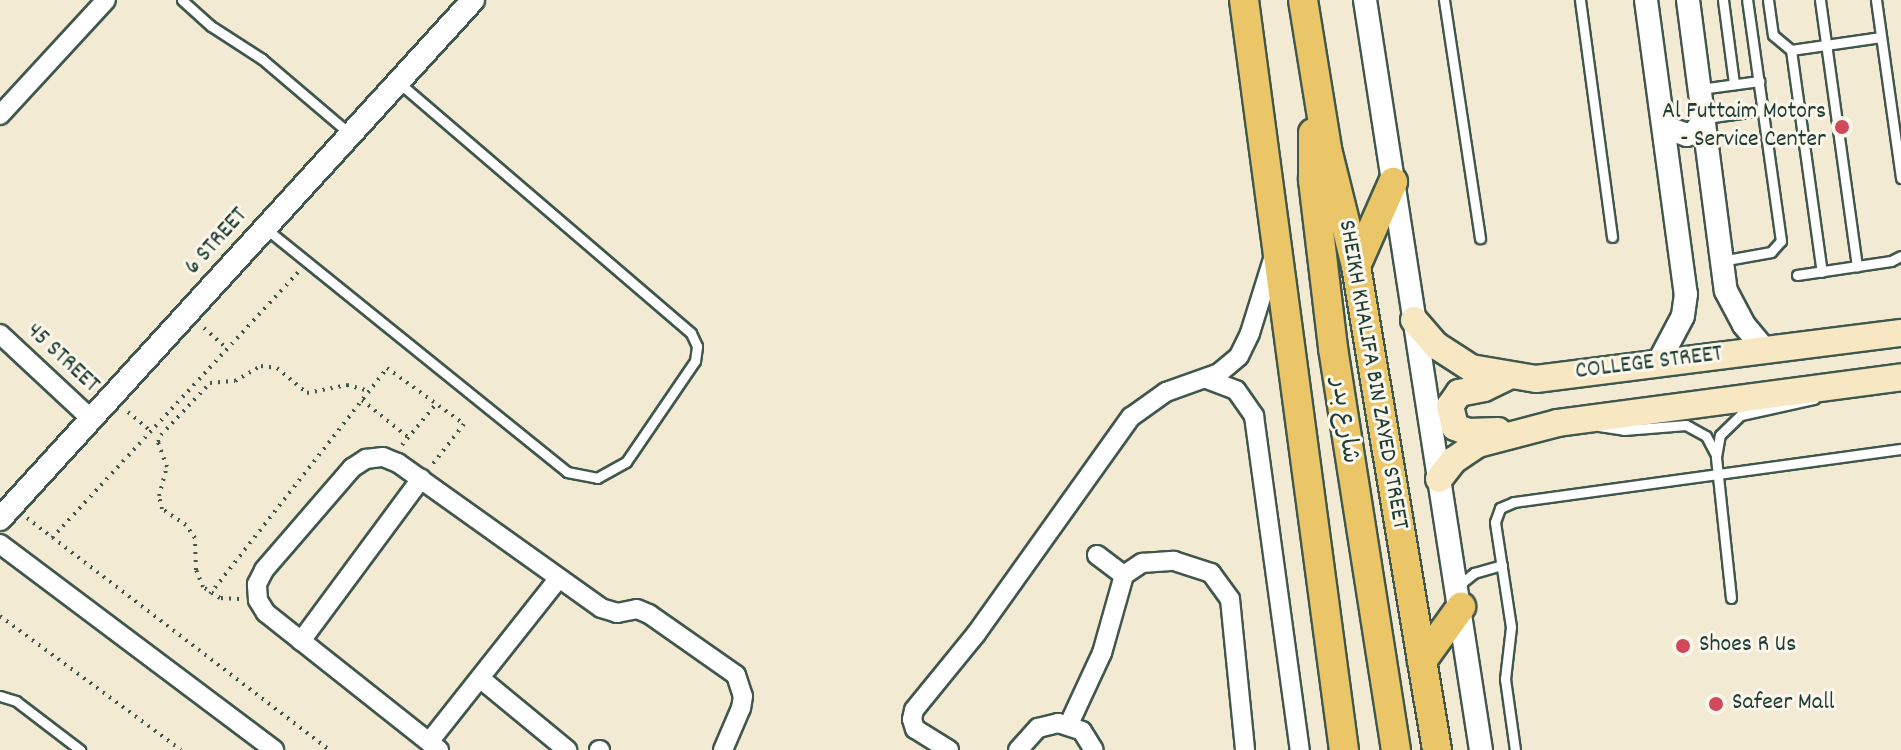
<!DOCTYPE html>
<meta charset="utf-8">
<style>
body{margin:0}
#map{position:relative;width:1901px;height:750px;overflow:hidden;background:#f3ead3;font-family:Dekko,"Playpen Sans Arabic",sans-serif}
div>[style]{position:absolute}
[style*='--x']{left:calc(var(--x)*1px);top:calc(var(--y)*1px);width:calc(var(--w)*1px);rotate:calc(var(--a)*1deg)}
.path>*{height:4px;margin-top:-2px;transform-origin:0;background:repeating-linear-gradient(90deg,#3f574c 0 2px,transparent 0 8px)}
.roads{filter:drop-shadow(2px 0 #3f574c) drop-shadow(-2px 0 #3f574c) drop-shadow(0 2px #3f574c) drop-shadow(0 -2px #3f574c)}
.service>*{height:9px;margin:-4.5px;padding:0 4.5px;transform-origin:4.5px;border-radius:4.5px;background:#fff}
.minor>*{height:18px;margin:-9px;padding:0 9px;transform-origin:9px;border-radius:9px;background:#fff}
.tertiary>*{height:22px;margin:-11px;padding:0 11px;transform-origin:11px;border-radius:11px;background:#fff}
.secondary>*{height:26px;margin:-13px;padding:0 13px;transform-origin:13px;border-radius:13px;background:#f7e8c3}
.primary>*{height:28px;margin:-14px;padding:0 14px;transform-origin:14px;border-radius:14px;background:#ebc669}
.dots>*{width:22px;height:22px;translate:-50% -50%;box-sizing:border-box;border:4px solid #fbf7ec;border-radius:50%}
span{translate:-50% -50%;white-space:nowrap;text-align:center;line-height:1.15;-webkit-text-stroke:6px #fbf7ec;paint-order:stroke}
.poi-label{font-size:24px;color:#1f3d34}
.right{translate:-100% -50%;text-align:right}
.left{translate:0 -50%;text-align:left}
.street-label{font-size:24px;color:#1f3d34}
</style>
<div id="map">
<div class="path">
<div style="--x:204;--y:328;--w:31;--a:42"></div>
<div style="--x:362;--y:400;--w:60;--a:39"></div>
<div style="--x:128;--y:412;--w:30;--a:40"></div>
<div style="--x:402;--y:445;--w:53;--a:-50.3"></div>
<div style="--x:27;--y:518;--w:381;--a:37.5"></div>
<div style="--x:52;--y:538;--w:362;--a:-47.2"></div>
<div style="--x:210;--y:594;--w:287;--a:-51.9"></div>
<div style="--x:387;--y:368;--w:95;--a:36"></div>
<div style="--x:464;--y:424;--w:52;--a:128"></div>
<div style="--x:239;--y:599;--w:19;--a:-177"></div>
<div style="--x:220;--y:598;--w:20;--a:-147"></div>
<div style="--x:203;--y:587;--w:18;--a:-112"></div>
<div style="--x:196;--y:570;--w:32;--a:-92"></div>
<div style="--x:195;--y:538;--w:16;--a:-125"></div>
<div style="--x:186;--y:525;--w:29;--a:-146"></div>
<div style="--x:162;--y:509;--w:13;--a:-103"></div>
<div style="--x:159;--y:496;--w:30;--a:-75"></div>
<div style="--x:167;--y:467;--w:27;--a:-110"></div>
<div style="--x:158;--y:442;--w:8;--a:-67"></div>
<div style="--x:161;--y:435;--w:71;--a:-46.7"></div>
<div style="--x:210;--y:383;--w:25;--a:-5"></div>
<div style="--x:235;--y:381;--w:30;--a:-30"></div>
<div style="--x:261;--y:366;--w:16;--a:7"></div>
<div style="--x:277;--y:368;--w:39;--a:40"></div>
<div style="--x:307;--y:393;--w:41;--a:-11.3"></div>
<div style="--x:347;--y:385;--w:23;--a:15"></div>
<div style="--x:0;--y:616;--w:225;--a:36.5"></div>
</div>
<div class="roads">
<div class="service">
<div style="--x:182;--y:0;--w:39;--a:42"></div>
<div style="--x:211;--y:26;--w:61;--a:32.9"></div>
<div style="--x:262;--y:59;--w:116;--a:40.4"></div>
<div style="--x:1444;--y:0;--w:241;--a:81.4"></div>
<div style="--x:1580;--y:0;--w:239;--a:82.3"></div>
<div style="--x:1723;--y:0;--w:85;--a:82.5"></div>
<div style="--x:1768;--y:0;--w:35;--a:82"></div>
<div style="--x:1773;--y:35;--w:23;--a:40"></div>
<div style="--x:1791;--y:50;--w:91;--a:-8.2"></div>
<div style="--x:1820;--y:0;--w:269;--a:82.1"></div>
<div style="--x:1876;--y:0;--w:180;--a:82"></div>
<div style="--x:1791;--y:50;--w:224;--a:82.1"></div>
<div style="--x:1700;--y:89;--w:60;--a:-7.7"></div>
<div style="--x:1706;--y:118;--w:57;--a:-8.1"></div>
<div style="--x:265;--y:228;--w:388;--a:38.9"></div>
<div style="--x:567;--y:472;--w:31;--a:11"></div>
<div style="--x:597;--y:478;--w:33;--a:-29"></div>
<div style="--x:626;--y:462;--w:122;--a:-55.7"></div>
<div style="--x:695;--y:361;--w:15;--a:-82"></div>
<div style="--x:697;--y:346;--w:14;--a:-115"></div>
<div style="--x:691;--y:333;--w:383;--a:-139.4"></div>
<div style="--x:1721;--y:261;--w:51;--a:-10.2"></div>
<div style="--x:1771;--y:252;--w:15;--a:-48"></div>
<div style="--x:1781;--y:241;--w:243;--a:-98"></div>
<div style="--x:1797;--y:275;--w:95;--a:-8.5"></div>
<div style="--x:1891;--y:261;--w:11;--a:-27"></div>
<div style="--x:1599;--y:426;--w:25;--a:9"></div>
<div style="--x:1624;--y:430;--w:62;--a:-4.6"></div>
<div style="--x:1686;--y:425;--w:23;--a:29"></div>
<div style="--x:1706;--y:436;--w:21;--a:62"></div>
<div style="--x:1458;--y:586;--w:21;--a:-39"></div>
<div style="--x:1474;--y:573;--w:29;--a:-16"></div>
<div style="--x:1731;--y:598;--w:142;--a:-96.1"></div>
<div style="--x:1716;--y:457;--w:22;--a:-80"></div>
<div style="--x:1720;--y:435;--w:29;--a:-44"></div>
<div style="--x:1741;--y:415;--w:75;--a:-12.4"></div>
<div style="--x:0;--y:696;--w:17;--a:17"></div>
<div style="--x:16;--y:701;--w:81;--a:37.4"></div>
<div style="--x:1515;--y:750;--w:72;--a:-98"></div>
<div style="--x:1505;--y:679;--w:52;--a:-83.4"></div>
<div style="--x:1511;--y:627;--w:106;--a:-98.7"></div>
<div style="--x:1495;--y:522;--w:15;--a:-70"></div>
<div style="--x:1500;--y:508;--w:15;--a:-23"></div>
<div style="--x:1514;--y:502;--w:391;--a:-7.8"></div>
</div>
<div class="minor">
<div style="--x:0;--y:115;--w:156;--a:-47.3"></div>
<div style="--x:0;--y:334;--w:125;--a:43"></div>
<div style="--x:1207;--y:379;--w:31;--a:21"></div>
<div style="--x:1236;--y:390;--w:32;--a:55"></div>
<div style="--x:1254;--y:416;--w:337;--a:82.2"></div>
<div style="--x:0;--y:544;--w:343;--a:36.9"></div>
<div style="--x:1097;--y:555;--w:34;--a:37"></div>
<div style="--x:301;--y:641;--w:202;--a:-53.5"></div>
<div style="--x:481;--y:679;--w:112;--a:39.5"></div>
<div style="--x:1069;--y:724;--w:78;--a:-65.1"></div>
<div style="--x:1102;--y:653;--w:81;--a:-74.2"></div>
<div style="--x:1124;--y:575;--w:22;--a:-34"></div>
<div style="--x:1142;--y:563;--w:32;--a:-4"></div>
<div style="--x:1174;--y:561;--w:39;--a:18"></div>
<div style="--x:1211;--y:573;--w:32;--a:54"></div>
<div style="--x:1230;--y:599;--w:152;--a:84.3"></div>
<div style="--x:429;--y:742;--w:209;--a:-51.6"></div>
<div style="--x:439;--y:750;--w:221;--a:-141.6"></div>
<div style="--x:266;--y:613;--w:15;--a:-122"></div>
<div style="--x:258;--y:600;--w:16;--a:-94"></div>
<div style="--x:257;--y:584;--w:16;--a:-63"></div>
<div style="--x:264;--y:570;--w:135;--a:-49.2"></div>
<div style="--x:352;--y:468;--w:17;--a:-33"></div>
<div style="--x:366;--y:459;--w:17;--a:-7"></div>
<div style="--x:383;--y:457;--w:16;--a:22"></div>
<div style="--x:398;--y:463;--w:249;--a:35.5"></div>
<div style="--x:601;--y:608;--w:17;--a:17"></div>
<div style="--x:617;--y:613;--w:20;--a:-11"></div>
<div style="--x:637;--y:609;--w:13;--a:23"></div>
<div style="--x:649;--y:614;--w:106;--a:35"></div>
<div style="--x:736;--y:675;--w:22;--a:72"></div>
<div style="--x:743;--y:696;--w:12;--a:99"></div>
<div style="--x:741;--y:708;--w:46;--a:113.2"></div>
<div style="--x:599;--y:750;--w:1;--a:0"></div>
<div style="--x:949;--y:750;--w:40;--a:-148"></div>
<div style="--x:915;--y:729;--w:10;--a:-107"></div>
<div style="--x:912;--y:719;--w:9;--a:-77"></div>
<div style="--x:914;--y:710;--w:98;--a:-50.8"></div>
<div style="--x:976;--y:634;--w:267;--a:-54.5"></div>
<div style="--x:1131;--y:417;--w:43;--a:-35.5"></div>
<div style="--x:1166;--y:392;--w:56;--a:-19.7"></div>
<div style="--x:1219;--y:373;--w:26;--a:-40"></div>
<div style="--x:1239;--y:356;--w:25;--a:-64"></div>
<div style="--x:1250;--y:333;--w:81;--a:-72.7"></div>
<div style="--x:1018;--y:750;--w:30;--a:-48"></div>
<div style="--x:1038;--y:728;--w:21;--a:-14"></div>
<div style="--x:1058;--y:723;--w:25;--a:18"></div>
<div style="--x:1082;--y:731;--w:22;--a:58"></div>
</div>
<div class="tertiary">
<div style="--x:1365;--y:0;--w:759;--a:81.21"></div>
<div style="--x:1646;--y:0;--w:297;--a:82.3"></div>
<div style="--x:1686;--y:294;--w:22;--a:98"></div>
<div style="--x:1683;--y:316;--w:53;--a:118"></div>
<div style="--x:1688;--y:0;--w:293;--a:82.6"></div>
<div style="--x:1726;--y:291;--w:38;--a:62"></div>
<div style="--x:1744;--y:325;--w:31;--a:50"></div>
<div style="--x:1665;--y:127;--w:23;--a:20"></div>
<div style="--x:1687;--y:135;--w:9;--a:-21"></div>
<div style="--x:1695;--y:132;--w:17;--a:-54"></div>
<div style="--x:0;--y:519;--w:702;--a:-47.65"></div>
</div>
<div class="secondary">
<div style="--x:1414;--y:320;--w:35;--a:49"></div>
<div style="--x:1437;--y:346;--w:40;--a:32.9"></div>
<div style="--x:1471;--y:368;--w:66;--a:9.6"></div>
<div style="--x:1536;--y:379;--w:368;--a:-7.2"></div>
<div style="--x:1498;--y:431;--w:30;--a:178"></div>
<div style="--x:1468;--y:432;--w:14;--a:-159"></div>
<div style="--x:1455;--y:427;--w:22;--a:-103"></div>
<div style="--x:1450;--y:406;--w:16;--a:-55"></div>
<div style="--x:1459;--y:393;--w:25;--a:-11"></div>
<div style="--x:1484;--y:388;--w:28;--a:-26"></div>
<div style="--x:1439;--y:479;--w:24;--a:-52"></div>
<div style="--x:1454;--y:460;--w:29;--a:-34"></div>
<div style="--x:1478;--y:444;--w:83;--a:-14.7"></div>
<div style="--x:1558;--y:423;--w:346;--a:-7.6"></div>
</div>
<div class="primary">
<div style="--x:1244;--y:0;--w:757;--a:82.41"></div>
<div style="--x:1303;--y:0;--w:151;--a:80.8"></div>
<div style="--x:1327;--y:149;--w:121;--a:76.1"></div>
<div style="--x:1356;--y:266;--w:491;--a:80.5"></div>
<div style="--x:1313;--y:133;--w:47;--a:90"></div>
<div style="--x:1313;--y:180;--w:169;--a:83.2"></div>
<div style="--x:1333;--y:348;--w:407;--a:81.1"></div>
<div style="--x:1356;--y:266;--w:92;--a:-66.2"></div>
<div style="--x:1422;--y:661;--w:67;--a:-54.2"></div>
</div>
</div>
<div class="dots">
<div style="left:1842px;top:127px;background:#d1495b"></div>
<div style="left:1683px;top:646px;background:#d1495b"></div>
<div style="left:1716px;top:704px;background:#d1495b"></div>
</div>
<div class="poi-label">
<span class="right" style="left:1826px;top:127px">Al Futtaim Motors<br>- Service Center</span>
<span class="left" style="left:1699px;top:646px">Shoes R Us</span>
<span class="left" style="left:1732px;top:704px">Safeer Mall</span>
</div>
<div class="street-label">
<span style="left:217px;top:242px;rotate:-48deg">6 STREET</span>
<span style="left:62px;top:359px;rotate:43deg">45 STREET</span>
<span style="left:1649px;top:364px;rotate:-7deg">COLLEGE STREET</span>
<span style="left:1372px;top:375px;rotate:80deg">SHEIKH KHALIFA BIN ZAYED STREET</span>
<span style="left:1343px;top:421px;rotate:82deg">شارع بدر</span>
</div>
</div>
